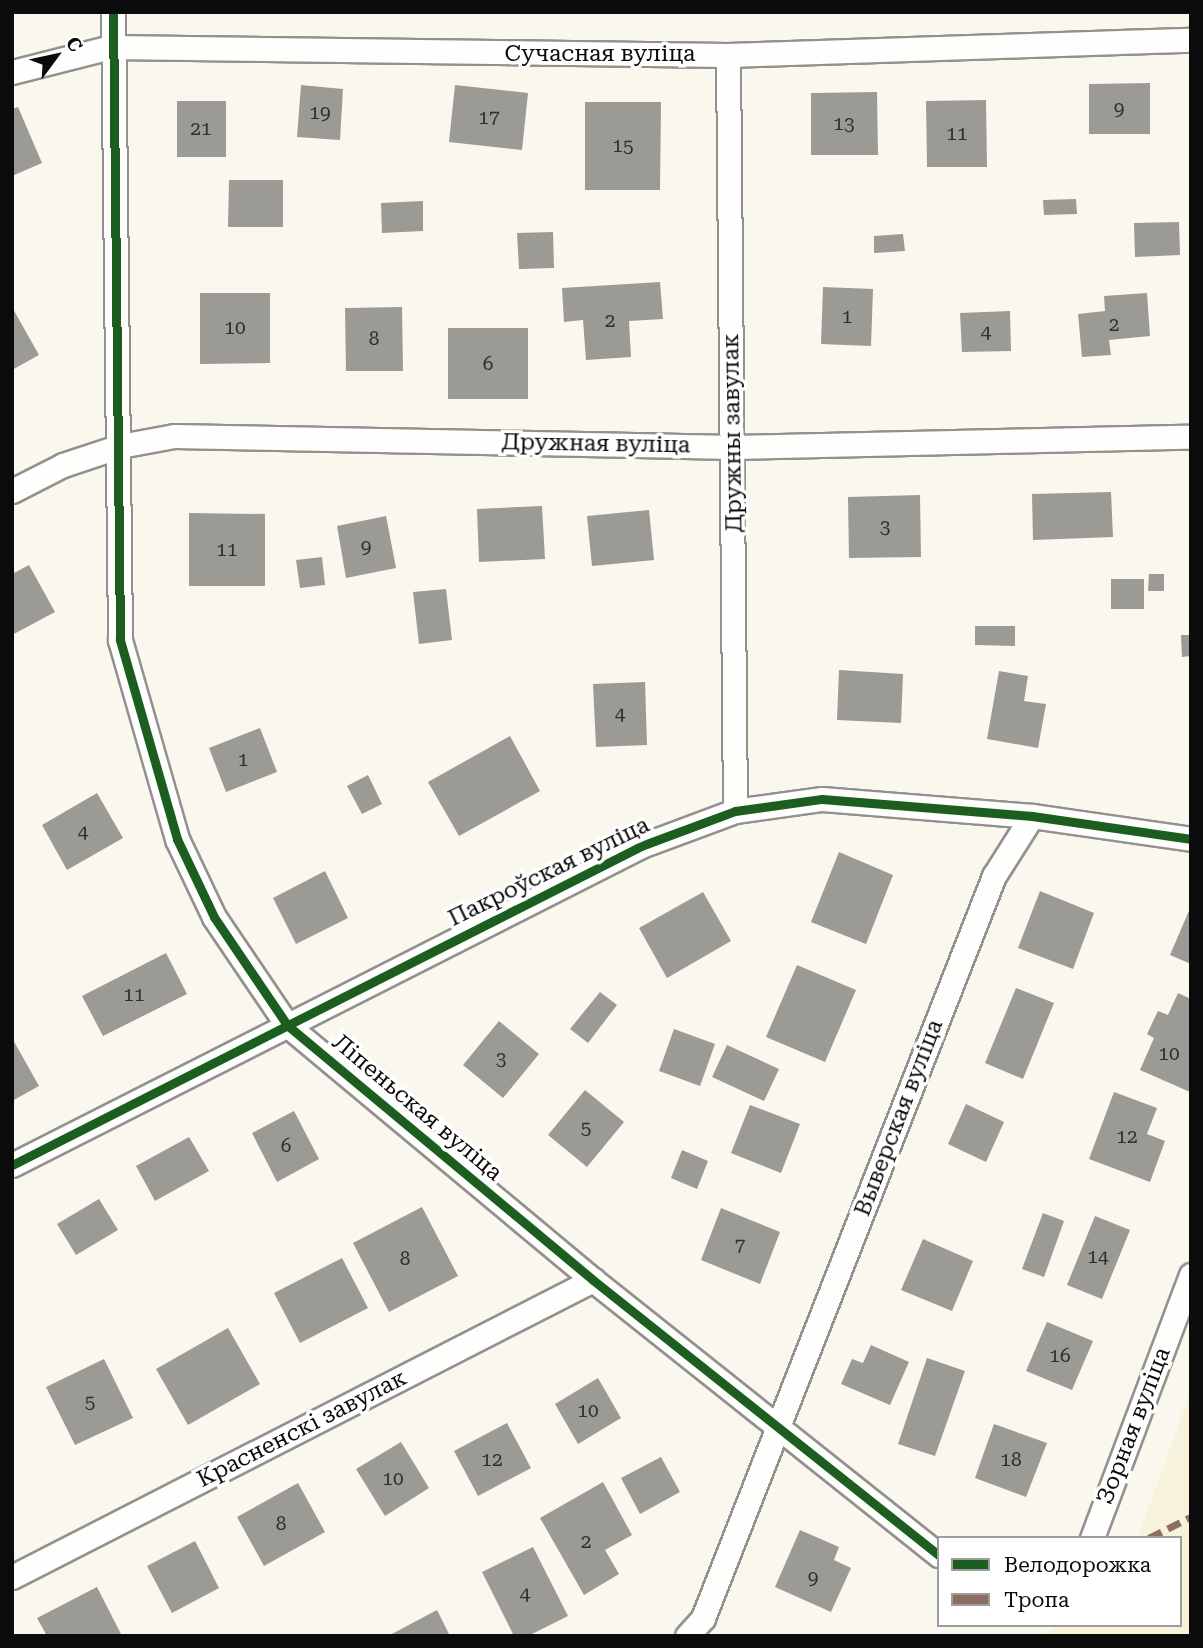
<!DOCTYPE html>
<meta charset="utf-8">
<style>
body{margin:0}
#map{position:relative;width:1203px;height:1648px;overflow:hidden;background:#faf7ee;font-family:"Roboto Serif",serif}
div>[style]{position:absolute}
[style*='--x']{left:calc(var(--x)*1px);top:calc(var(--y)*1px);width:calc(var(--w)*1px);rotate:calc(var(--a)*1deg)}
.farmland>*{inset:0;background:#f6f2db}
.building>*{inset:0;background:#9c9a95}
.roads{filter:drop-shadow(2px 0 #93918d) drop-shadow(-2px 0 #93918d) drop-shadow(0 2px #93918d) drop-shadow(0 -2px #93918d)}
.street>*{height:23px;margin:-11.5px;padding:0 11.5px;transform-origin:11.5px;border-radius:11.5px;background:#fefefc}
.quiet>*{height:7px;margin-top:-3.5px;transform-origin:0;background:repeating-linear-gradient(90deg,#8d6e63 0 14px,transparent 0 21px)}
.cycleway>*{height:9px;margin:-4.5px;padding:0 4.5px;transform-origin:4.5px;border-radius:4.5px;background:#1b5e20}
span{translate:-50% -50%;white-space:nowrap;text-align:center;line-height:1.15;-webkit-text-stroke:7px #fff;paint-order:stroke}
.number-label{font-size:19px;color:#2f2f2e}
.number-label span{-webkit-text-stroke-width:0}
.street-label{font-size:23px;color:#0b0b0b}
.frame{position:absolute;inset:0;border:14px solid #0b0b0b;pointer-events:none}
.legend{position:absolute;left:937px;top:1536px;width:245px;height:91px;box-sizing:border-box;background:#fff;border:2px solid #9d9d9d;margin:0;padding:9px 12px;list-style:none;font-size:21px;color:#0b0b0b}
.legend li{display:flex;align-items:center;gap:14px;height:35px}
.legend b{width:35px;border:2px solid #9d9d9d}
.north{position:absolute;left:21px;top:21px;width:70px;height:70px;-webkit-text-stroke:5px #fff;paint-order:stroke;rotate:57deg;font-size:19px;font-weight:700;line-height:28px;text-align:center;color:#0b0b0b}
.north::after{content:'';display:block;margin:auto;width:24px;height:32px;background:#0b0b0b;clip-path:polygon(50% 0,100% 100%,50% 72%,0 100%)}
</style>
<div id="map">
<div class="farmland">
<div style="clip-path:polygon(1191px 1390px,1191px 1636px,1038px 1636px,1061px 1625px,1180px 1625px,1180px 1538px,1138px 1538px)"></div>
</div>
<div class="building">
<div style="clip-path:polygon(1150px 83px,1150px 134px,1089px 134px,1089px 84px)"></div>
<div style="clip-path:polygon(301px 85px,343px 89px,340px 140px,297px 137px)"></div>
<div style="clip-path:polygon(455px 85px,528px 93px,522px 150px,449px 142px)"></div>
<div style="clip-path:polygon(877px 92px,878px 155px,811px 155px,811px 93px)"></div>
<div style="clip-path:polygon(986px 100px,987px 167px,927px 167px,926px 101px)"></div>
<div style="clip-path:polygon(177px 101px,226px 101px,226px 157px,177px 157px)"></div>
<div style="clip-path:polygon(585px 102px,661px 102px,660px 190px,585px 190px)"></div>
<div style="clip-path:polygon(18px 107px,42px 163px,12px 176px,12px 109px)"></div>
<div style="clip-path:polygon(229px 180px,283px 180px,283px 227px,228px 227px)"></div>
<div style="clip-path:polygon(1076px 199px,1077px 214px,1044px 215px,1043px 200px)"></div>
<div style="clip-path:polygon(423px 201px,423px 231px,382px 233px,381px 203px)"></div>
<div style="clip-path:polygon(1179px 222px,1180px 255px,1135px 257px,1134px 223px)"></div>
<div style="clip-path:polygon(553px 232px,554px 268px,519px 269px,517px 233px)"></div>
<div style="clip-path:polygon(903px 234px,905px 251px,874px 253px,874px 236px)"></div>
<div style="clip-path:polygon(660px 282px,663px 319px,629px 321px,631px 357px,586px 360px,583px 320px,564px 322px,562px 288px)"></div>
<div style="clip-path:polygon(823px 287px,873px 289px,871px 346px,821px 344px)"></div>
<div style="clip-path:polygon(200px 293px,270px 293px,270px 363px,200px 364px)"></div>
<div style="clip-path:polygon(1147px 293px,1150px 336px,1109px 340px,1111px 355px,1082px 357px,1078px 314px,1105px 311px,1104px 296px)"></div>
<div style="clip-path:polygon(12px 307px,39px 355px,12px 370px)"></div>
<div style="clip-path:polygon(402px 307px,403px 371px,346px 371px,345px 308px)"></div>
<div style="clip-path:polygon(1010px 311px,1011px 351px,962px 352px,960px 313px)"></div>
<div style="clip-path:polygon(448px 328px,528px 328px,528px 399px,448px 399px)"></div>
<div style="clip-path:polygon(1111px 492px,1113px 537px,1033px 540px,1032px 494px)"></div>
<div style="clip-path:polygon(920px 495px,921px 557px,849px 558px,848px 497px)"></div>
<div style="clip-path:polygon(542px 506px,545px 559px,479px 562px,477px 509px)"></div>
<div style="clip-path:polygon(649px 510px,654px 560px,592px 566px,587px 516px)"></div>
<div style="clip-path:polygon(189px 513px,265px 514px,265px 586px,189px 586px)"></div>
<div style="clip-path:polygon(386px 516px,396px 568px,346px 578px,337px 526px)"></div>
<div style="clip-path:polygon(322px 557px,325px 585px,300px 588px,296px 560px)"></div>
<div style="clip-path:polygon(29px 565px,55px 612px,12px 635px,12px 574px)"></div>
<div style="clip-path:polygon(1149px 574px,1164px 574px,1164px 591px,1148px 591px)"></div>
<div style="clip-path:polygon(1111px 579px,1144px 579px,1144px 609px,1111px 609px)"></div>
<div style="clip-path:polygon(446px 589px,452px 640px,419px 644px,413px 592px)"></div>
<div style="clip-path:polygon(975px 626px,1015px 626px,1015px 646px,975px 645px)"></div>
<div style="clip-path:polygon(1181px 635px,1191px 635px,1191px 656px,1182px 657px)"></div>
<div style="clip-path:polygon(839px 670px,903px 674px,901px 723px,837px 720px)"></div>
<div style="clip-path:polygon(999px 671px,1028px 676px,1024px 701px,1046px 704px,1038px 748px,987px 739px)"></div>
<div style="clip-path:polygon(645px 682px,647px 745px,596px 747px,593px 684px)"></div>
<div style="clip-path:polygon(260px 728px,277px 772px,226px 792px,209px 748px)"></div>
<div style="clip-path:polygon(510px 736px,540px 791px,459px 836px,428px 782px)"></div>
<div style="clip-path:polygon(368px 775px,382px 804px,362px 814px,347px 786px)"></div>
<div style="clip-path:polygon(97px 793px,123px 838px,67px 870px,42px 825px)"></div>
<div style="clip-path:polygon(839px 852px,893px 875px,866px 944px,811px 922px)"></div>
<div style="clip-path:polygon(325px 871px,348px 918px,296px 944px,273px 898px)"></div>
<div style="clip-path:polygon(1040px 891px,1094px 913px,1073px 969px,1018px 948px)"></div>
<div style="clip-path:polygon(703px 892px,731px 941px,667px 978px,639px 928px)"></div>
<div style="clip-path:polygon(1191px 906px,1191px 964px,1170px 955px)"></div>
<div style="clip-path:polygon(166px 953px,187px 994px,103px 1036px,82px 996px)"></div>
<div style="clip-path:polygon(797px 965px,856px 990px,825px 1062px,766px 1037px)"></div>
<div style="clip-path:polygon(1016px 988px,1054px 1003px,1023px 1079px,985px 1063px)"></div>
<div style="clip-path:polygon(600px 992px,617px 1005px,588px 1043px,570px 1029px)"></div>
<div style="clip-path:polygon(1178px 993px,1191px 999px,1190px 1092px,1140px 1070px,1154px 1038px,1147px 1034px,1158px 1011px,1168px 1015px)"></div>
<div style="clip-path:polygon(499px 1021px,539px 1054px,503px 1098px,463px 1065px)"></div>
<div style="clip-path:polygon(674px 1029px,715px 1044px,700px 1086px,659px 1071px)"></div>
<div style="clip-path:polygon(12px 1038px,39px 1086px,12px 1101px)"></div>
<div style="clip-path:polygon(727px 1045px,779px 1069px,764px 1101px,712px 1077px)"></div>
<div style="clip-path:polygon(585px 1090px,624px 1122px,587px 1167px,548px 1135px)"></div>
<div style="clip-path:polygon(1114px 1092px,1157px 1108px,1147px 1134px,1165px 1141px,1150px 1182px,1089px 1159px)"></div>
<div style="clip-path:polygon(966px 1104px,1004px 1122px,986px 1162px,948px 1144px)"></div>
<div style="clip-path:polygon(750px 1105px,800px 1124px,781px 1173px,731px 1153px)"></div>
<div style="clip-path:polygon(294px 1111px,319px 1159px,277px 1182px,252px 1133px)"></div>
<div style="clip-path:polygon(189px 1137px,209px 1171px,155px 1201px,136px 1166px)"></div>
<div style="clip-path:polygon(682px 1150px,708px 1161px,697px 1189px,671px 1178px)"></div>
<div style="clip-path:polygon(99px 1199px,118px 1230px,76px 1255px,57px 1224px)"></div>
<div style="clip-path:polygon(422px 1207px,458px 1276px,389px 1312px,353px 1243px)"></div>
<div style="clip-path:polygon(721px 1208px,780px 1232px,760px 1284px,701px 1260px)"></div>
<div style="clip-path:polygon(1043px 1213px,1064px 1221px,1044px 1277px,1022px 1269px)"></div>
<div style="clip-path:polygon(1095px 1216px,1130px 1230px,1102px 1299px,1067px 1285px)"></div>
<div style="clip-path:polygon(923px 1239px,973px 1261px,952px 1311px,901px 1290px)"></div>
<div style="clip-path:polygon(342px 1258px,368px 1308px,300px 1343px,274px 1293px)"></div>
<div style="clip-path:polygon(1047px 1322px,1093px 1341px,1072px 1390px,1026px 1371px)"></div>
<div style="clip-path:polygon(228px 1328px,260px 1384px,188px 1425px,156px 1369px)"></div>
<div style="clip-path:polygon(871px 1345px,909px 1362px,890px 1405px,841px 1384px,852px 1359px,863px 1363px)"></div>
<div style="clip-path:polygon(927px 1358px,965px 1371px,935px 1456px,898px 1444px)"></div>
<div style="clip-path:polygon(104px 1359px,133px 1418px,75px 1445px,46px 1387px)"></div>
<div style="clip-path:polygon(598px 1378px,621px 1418px,578px 1444px,555px 1404px)"></div>
<div style="clip-path:polygon(507px 1423px,531px 1468px,478px 1496px,454px 1451px)"></div>
<div style="clip-path:polygon(994px 1424px,1047px 1443px,1026px 1497px,975px 1478px)"></div>
<div style="clip-path:polygon(401px 1442px,429px 1488px,385px 1516px,356px 1469px)"></div>
<div style="clip-path:polygon(661px 1457px,680px 1492px,640px 1514px,621px 1478px)"></div>
<div style="clip-path:polygon(603px 1482px,632px 1535px,605px 1550px,619px 1574px,584px 1595px,540px 1518px)"></div>
<div style="clip-path:polygon(298px 1483px,325px 1532px,264px 1566px,237px 1517px)"></div>
<div style="clip-path:polygon(800px 1530px,839px 1547px,834px 1560px,851px 1568px,831px 1612px,775px 1587px)"></div>
<div style="clip-path:polygon(195px 1541px,219px 1588px,172px 1613px,147px 1566px)"></div>
<div style="clip-path:polygon(533px 1547px,568px 1616px,528px 1636px,514px 1636px,482px 1572px)"></div>
<div style="clip-path:polygon(97px 1587px,121px 1634px,47px 1636px,37px 1618px)"></div>
<div style="clip-path:polygon(437px 1610px,450px 1636px,388px 1636px)"></div>
</div>
<div class="roads">
<div class="street">
<div style="--x:113;--y:12;--w:628;--a:89.36"></div>
<div style="--x:120;--y:640;--w:207;--a:74"></div>
<div style="--x:177;--y:839;--w:86;--a:64.6"></div>
<div style="--x:214;--y:917;--w:130;--a:55.9"></div>
<div style="--x:287;--y:1025;--w:398;--a:39.8"></div>
<div style="--x:593;--y:1280;--w:442;--a:38.5"></div>
<div style="--x:728;--y:55;--w:756;--a:89.47"></div>
<div style="--x:12;--y:72;--w:102;--a:-14.2"></div>
<div style="--x:111;--y:47;--w:617;--a:0.74"></div>
<div style="--x:728;--y:55;--w:463;--a:-1.9"></div>
<div style="--x:12;--y:491;--w:57;--a:-27"></div>
<div style="--x:63;--y:465;--w:60;--a:-18.4"></div>
<div style="--x:120;--y:446;--w:55;--a:-10.5"></div>
<div style="--x:174;--y:436;--w:560;--a:1.13"></div>
<div style="--x:734;--y:447;--w:457;--a:-1.3"></div>
<div style="--x:12;--y:1165;--w:705;--a:-26.89"></div>
<div style="--x:641;--y:846;--w:100;--a:-20.4"></div>
<div style="--x:735;--y:811;--w:88;--a:-7.9"></div>
<div style="--x:822;--y:799;--w:211;--a:4.6"></div>
<div style="--x:1032;--y:816;--w:161;--a:8.2"></div>
<div style="--x:1092;--y:1538;--w:281;--a:-69.4"></div>
<div style="--x:12;--y:1577;--w:653;--a:-27.08"></div>
<div style="--x:687;--y:1636;--w:24;--a:-48"></div>
<div style="--x:703;--y:1618;--w:797;--a:-68.59"></div>
<div style="--x:994;--y:876;--w:71;--a:-57.7"></div>
</div>
</div>
<div class="quiet">
<div style="--x:1149;--y:1538;--w:47;--a:-26.6"></div>
</div>
<div class="cycleway">
<div style="--x:113;--y:12;--w:628;--a:89.36"></div>
<div style="--x:120;--y:640;--w:207;--a:74"></div>
<div style="--x:177;--y:839;--w:86;--a:64.6"></div>
<div style="--x:214;--y:917;--w:130;--a:55.9"></div>
<div style="--x:287;--y:1025;--w:398;--a:39.8"></div>
<div style="--x:593;--y:1280;--w:442;--a:38.5"></div>
<div style="--x:12;--y:1165;--w:705;--a:-26.89"></div>
<div style="--x:641;--y:846;--w:100;--a:-20.4"></div>
<div style="--x:735;--y:811;--w:88;--a:-7.9"></div>
<div style="--x:822;--y:799;--w:211;--a:4.6"></div>
<div style="--x:1032;--y:816;--w:161;--a:8.2"></div>
</div>
<div class="number-label">
<span style="left:1119px;top:109px">9</span>
<span style="left:320px;top:113px">19</span>
<span style="left:489px;top:118px">17</span>
<span style="left:844px;top:124px">13</span>
<span style="left:201px;top:129px">21</span>
<span style="left:957px;top:134px">11</span>
<span style="left:623px;top:146px">15</span>
<span style="left:847px;top:317px">1</span>
<span style="left:610px;top:321px">2</span>
<span style="left:1114px;top:325px">2</span>
<span style="left:235px;top:328px">10</span>
<span style="left:986px;top:332px">4</span>
<span style="left:374px;top:339px">8</span>
<span style="left:488px;top:364px">6</span>
<span style="left:885px;top:527px">3</span>
<span style="left:366px;top:547px">9</span>
<span style="left:227px;top:550px">11</span>
<span style="left:620px;top:714px">4</span>
<span style="left:243px;top:760px">1</span>
<span style="left:83px;top:832px">4</span>
<span style="left:134px;top:995px">11</span>
<span style="left:1169px;top:1054px">10</span>
<span style="left:501px;top:1059px">3</span>
<span style="left:586px;top:1128px">5</span>
<span style="left:1127px;top:1137px">12</span>
<span style="left:286px;top:1146px">6</span>
<span style="left:740px;top:1246px">7</span>
<span style="left:1098px;top:1257px">14</span>
<span style="left:405px;top:1259px">8</span>
<span style="left:1060px;top:1356px">16</span>
<span style="left:90px;top:1402px">5</span>
<span style="left:588px;top:1411px">10</span>
<span style="left:492px;top:1460px">12</span>
<span style="left:1011px;top:1460px">18</span>
<span style="left:393px;top:1479px">10</span>
<span style="left:281px;top:1524px">8</span>
<span style="left:586px;top:1542px">2</span>
<span style="left:813px;top:1578px">9</span>
<span style="left:525px;top:1594px">4</span>
</div>
<div class="street-label">
<span style="left:600px;top:54px">Сучасная вуліца</span>
<span style="left:733px;top:433px;rotate:-91deg">Дружны завулак</span>
<span style="left:596px;top:444px;rotate:1deg">Дружная вуліца</span>
<span style="left:549px;top:872px;rotate:-26deg">Пакроўская вуліца</span>
<span style="left:417px;top:1108px;rotate:40deg">Ліпеньская вуліца</span>
<span style="left:899px;top:1118px;rotate:-69deg">Выверская вуліца</span>
<span style="left:1134px;top:1426px;rotate:-69deg">Зорная вуліца</span>
<span style="left:302px;top:1429px;rotate:-27deg">Красненскі завулак</span>
</div>
<div class="frame"></div>
<ul class="legend">
<li><b style="height:9px;background:#1b5e20"></b>Велодорожка</li>
<li><b style="height:9px;background:#8d6e63"></b>Тропа</li>
</ul>
<div class="north">С</div>
</div>
